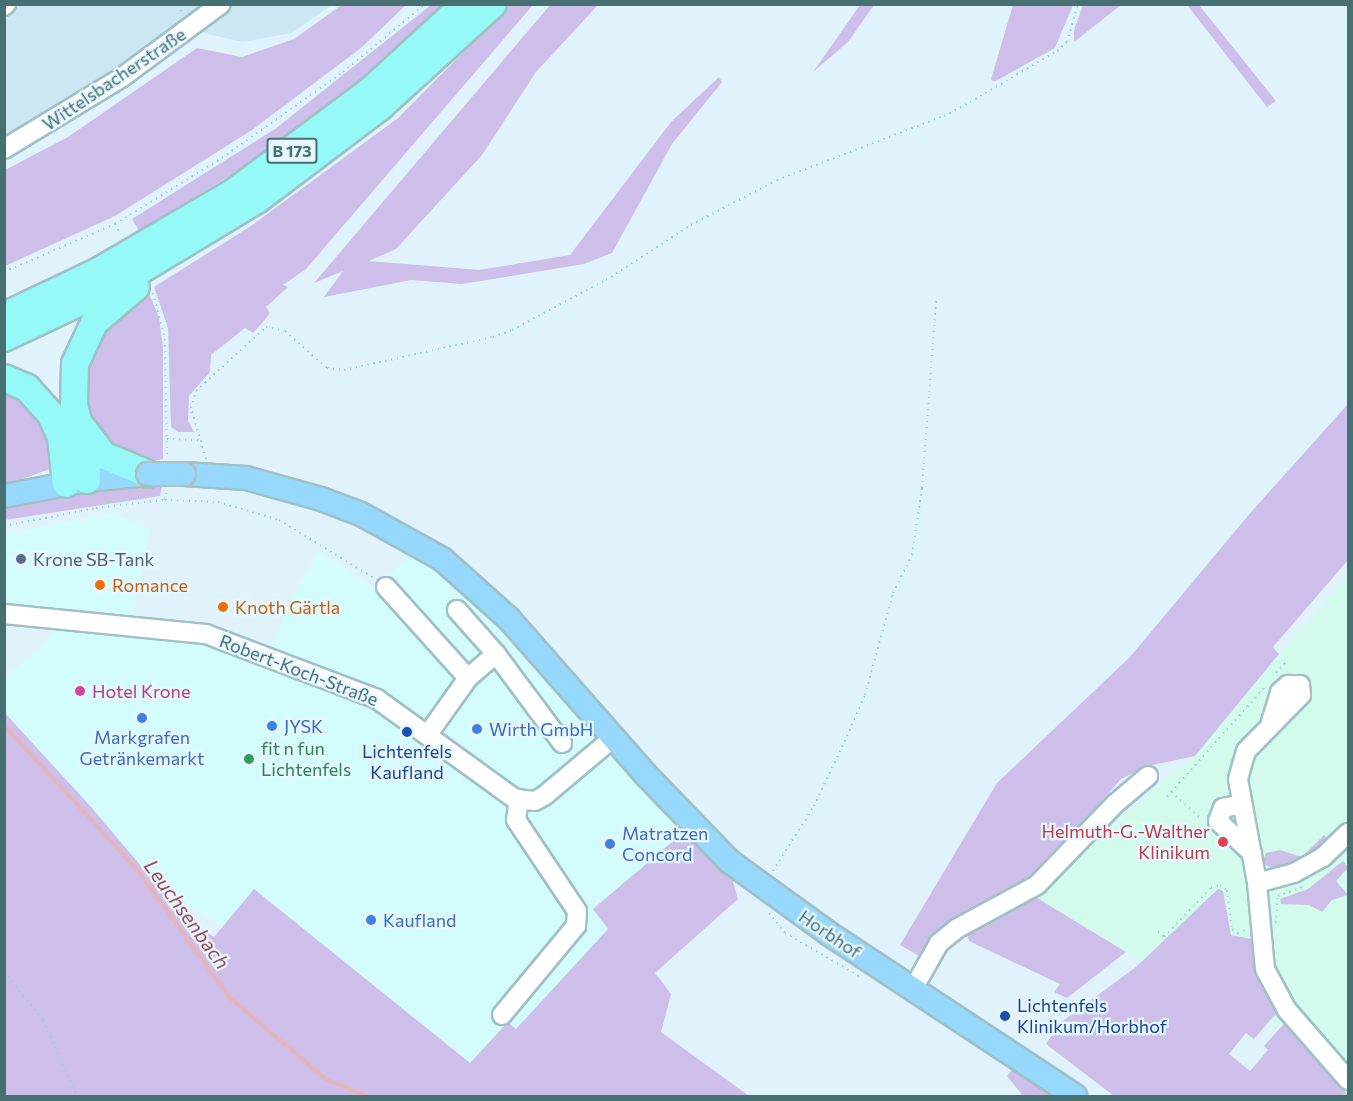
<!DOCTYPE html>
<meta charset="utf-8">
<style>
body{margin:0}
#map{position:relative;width:1353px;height:1101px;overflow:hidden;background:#e0f3fd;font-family:Commissioner,sans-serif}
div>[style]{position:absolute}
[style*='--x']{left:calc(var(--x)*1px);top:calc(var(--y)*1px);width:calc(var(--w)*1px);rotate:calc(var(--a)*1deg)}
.residential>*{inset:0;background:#cce7f1}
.commercial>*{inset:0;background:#d3fcfd}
.medical>*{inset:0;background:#d3fbeb}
.green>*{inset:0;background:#cdbfea}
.stream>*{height:4px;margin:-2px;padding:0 2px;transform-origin:2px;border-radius:2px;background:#e6b5bb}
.path>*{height:2px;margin-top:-1px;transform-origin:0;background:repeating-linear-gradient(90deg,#9bd0d7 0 1.5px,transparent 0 6px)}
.roads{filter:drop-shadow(2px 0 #9fc0c6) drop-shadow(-2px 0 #9fc0c6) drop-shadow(0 2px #9fc0c6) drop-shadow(0 -2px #9fc0c6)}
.minor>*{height:18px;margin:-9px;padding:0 9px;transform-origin:9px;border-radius:9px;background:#fff}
.major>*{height:22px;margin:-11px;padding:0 11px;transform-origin:11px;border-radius:11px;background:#96d9fd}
.highway>*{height:26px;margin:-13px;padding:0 13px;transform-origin:13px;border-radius:13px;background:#95f9f7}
.bridges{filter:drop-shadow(2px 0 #aec0c1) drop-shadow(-2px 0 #aec0c1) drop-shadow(0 2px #aec0c1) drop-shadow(0 -2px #aec0c1)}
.major-bridge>*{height:22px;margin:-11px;padding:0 11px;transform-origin:11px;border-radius:11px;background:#96d9fd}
.dots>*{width:16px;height:16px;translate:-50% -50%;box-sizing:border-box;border:3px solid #e7f7ff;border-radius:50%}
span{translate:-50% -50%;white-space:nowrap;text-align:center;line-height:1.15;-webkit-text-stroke:4.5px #e7f7ff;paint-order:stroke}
.shield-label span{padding:2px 4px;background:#e7f7ff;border:2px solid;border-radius:4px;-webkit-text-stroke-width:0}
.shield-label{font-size:16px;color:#477073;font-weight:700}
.street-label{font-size:18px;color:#477073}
.service-label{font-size:18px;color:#4e5e75}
.left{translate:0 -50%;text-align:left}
.food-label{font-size:18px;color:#c56008}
.hotel-label{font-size:18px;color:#b23c85}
.shop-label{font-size:18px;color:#366cbe}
.leisure-label{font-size:18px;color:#27864d}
.transit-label{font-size:18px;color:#164399}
.health-label{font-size:18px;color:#be3a42}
.right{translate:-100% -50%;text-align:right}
.water-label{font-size:20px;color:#9d4952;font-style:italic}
.frame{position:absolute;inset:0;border:6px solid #477073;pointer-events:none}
</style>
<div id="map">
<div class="residential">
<div style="clip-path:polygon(5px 5px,332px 5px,292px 33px,242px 42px,179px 27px,5px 140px)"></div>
</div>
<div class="commercial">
<div style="clip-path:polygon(111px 513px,150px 528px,130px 632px,193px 639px,265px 665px,292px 595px,319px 552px,374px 588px,414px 552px,423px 556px,492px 617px,562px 699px,685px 831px,594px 909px,609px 929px,516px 1029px,508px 1022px,471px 1063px,254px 889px,222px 927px,157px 884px,5px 712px,5px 677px,56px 633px,49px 612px,5px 606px,5px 534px)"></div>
</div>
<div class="medical">
<div style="clip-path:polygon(1348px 576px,1348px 1096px,1299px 1055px,1194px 928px,1141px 961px,1037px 898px,1156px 786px,1195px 756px,1234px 705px)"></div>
</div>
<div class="green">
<div style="clip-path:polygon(343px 4px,406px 5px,361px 48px,252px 130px,115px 216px,5px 266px,5px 170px,68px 137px,197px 48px,242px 57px,294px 39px)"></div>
<div style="clip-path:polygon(551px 4px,598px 5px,536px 72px,482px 155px,396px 249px,369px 261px,479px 270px,570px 255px,671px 122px,719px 77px,722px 82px,672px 144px,612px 253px,584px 264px,462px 284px,411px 280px,324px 297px,343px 271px,314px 283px)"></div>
<div style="clip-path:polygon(431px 5px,449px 5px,377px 70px,272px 150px,139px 231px,132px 219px,275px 129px)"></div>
<div style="clip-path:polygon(510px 5px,533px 5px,306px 269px,283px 285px,288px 287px,266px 307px,270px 313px,264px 321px,253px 333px,245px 328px,211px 355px,210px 372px,189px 396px,188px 421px,194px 432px,178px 432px,171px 427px,168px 328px,154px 287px,251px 226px,398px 118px)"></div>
<div style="clip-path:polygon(860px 5px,874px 5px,848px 42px,813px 72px)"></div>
<div style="clip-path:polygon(1013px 5px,1073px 5px,1055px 48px,994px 82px,991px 79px)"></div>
<div style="clip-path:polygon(1083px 5px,1121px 5px,1074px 42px,1074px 30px)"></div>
<div style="clip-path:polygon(1187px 5px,1199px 5px,1276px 101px,1267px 107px)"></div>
<div style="clip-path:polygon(148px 291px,159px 318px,163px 347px,163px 459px,153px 461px,112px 450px,84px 412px,86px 354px,127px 303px)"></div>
<div style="clip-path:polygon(5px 384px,34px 403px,58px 452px,50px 469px,5px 485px)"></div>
<div style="clip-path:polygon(1348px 404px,1348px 560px,1273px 647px,1279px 654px,1195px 756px,1148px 766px,1121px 779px,1034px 876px,921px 957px,900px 945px,997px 783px,1130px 657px,1252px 511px)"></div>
<div style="clip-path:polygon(163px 482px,160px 496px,5px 520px,5px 506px,95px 488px)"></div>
<div style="clip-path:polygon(4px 712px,92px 808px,184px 917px,214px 937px,254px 889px,470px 1063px,508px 1022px,516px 1029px,608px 929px,593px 909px,685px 831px,731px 875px,738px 899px,655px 973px,671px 994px,661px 1032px,749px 1096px,5px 1096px)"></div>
<div style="clip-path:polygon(1324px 835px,1331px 840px,1297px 864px,1274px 869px,1262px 863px,1266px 853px,1280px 850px,1302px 857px)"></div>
<div style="clip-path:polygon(1343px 861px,1348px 868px,1336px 881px,1348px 895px,1332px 900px,1322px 912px,1309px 905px,1281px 904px,1280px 899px,1308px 889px)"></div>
<div style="clip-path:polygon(1218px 889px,1223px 891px,1231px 935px,1252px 939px,1258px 976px,1280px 1009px,1254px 1039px,1246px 1033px,1229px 1054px,1250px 1071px,1268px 1050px,1264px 1046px,1289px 1018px,1348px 1096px,1114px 1096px,1046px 1044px,1060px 1023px,1136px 967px)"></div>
<div style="clip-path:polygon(1037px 898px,1126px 952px,1067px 998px,1054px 992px,1060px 984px,969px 941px,967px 935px)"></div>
<div style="clip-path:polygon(1014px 1067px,1055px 1096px,1023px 1096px,1007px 1076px)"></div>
</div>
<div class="stream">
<div style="--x:4;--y:725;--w:200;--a:47.4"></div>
<div style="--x:139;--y:872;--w:155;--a:54.2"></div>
<div style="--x:230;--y:998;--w:126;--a:40.2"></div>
<div style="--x:326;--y:1079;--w:43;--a:23"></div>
</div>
<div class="path">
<div style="--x:180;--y:4;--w:9;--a:84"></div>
<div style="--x:115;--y:224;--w:10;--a:61"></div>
<div style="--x:4;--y:272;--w:121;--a:-23.4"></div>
<div style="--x:115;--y:224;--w:126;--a:-31.7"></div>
<div style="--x:222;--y:158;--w:148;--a:-35.4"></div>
<div style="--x:343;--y:72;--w:107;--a:-39.7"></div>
<div style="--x:153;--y:293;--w:48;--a:75.4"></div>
<div style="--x:165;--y:339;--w:117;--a:89"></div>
<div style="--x:167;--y:439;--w:35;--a:2"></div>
<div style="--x:206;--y:459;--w:53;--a:-106.4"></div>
<div style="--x:191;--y:408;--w:18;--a:-74"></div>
<div style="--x:196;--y:391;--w:95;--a:-42.4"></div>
<div style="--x:266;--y:327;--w:19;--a:12"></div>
<div style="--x:285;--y:331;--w:56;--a:41.4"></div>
<div style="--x:327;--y:368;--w:17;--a:7"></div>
<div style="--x:344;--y:370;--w:153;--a:-12.5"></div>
<div style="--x:493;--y:337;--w:20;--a:-20"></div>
<div style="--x:512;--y:330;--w:106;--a:-28"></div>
<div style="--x:606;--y:280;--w:101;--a:-32.9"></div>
<div style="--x:691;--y:225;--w:97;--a:-27.6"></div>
<div style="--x:777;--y:180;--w:179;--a:-21"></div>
<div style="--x:944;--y:116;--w:30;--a:-28"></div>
<div style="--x:970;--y:102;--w:101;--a:-30.4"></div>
<div style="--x:1057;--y:51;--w:13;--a:-42"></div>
<div style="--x:1067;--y:42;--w:40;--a:-74"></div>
<div style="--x:165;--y:500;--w:53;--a:2.2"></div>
<div style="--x:218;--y:502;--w:64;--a:16.4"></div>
<div style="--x:279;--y:520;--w:111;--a:31.4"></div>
<div style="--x:4;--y:526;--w:94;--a:-11.1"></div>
<div style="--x:96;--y:508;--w:69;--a:-6.6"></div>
<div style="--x:165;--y:500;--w:8;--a:-83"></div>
<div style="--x:1348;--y:593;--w:1;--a:-90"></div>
<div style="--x:1276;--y:673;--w:15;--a:-48"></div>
<div style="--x:1171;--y:792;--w:141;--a:-48.2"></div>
<div style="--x:1167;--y:797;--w:6;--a:-51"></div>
<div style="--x:1171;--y:792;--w:41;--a:41.1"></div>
<div style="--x:773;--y:871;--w:77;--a:-57.8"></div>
<div style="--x:814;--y:806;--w:65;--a:-64.6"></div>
<div style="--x:842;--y:747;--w:57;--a:-66.1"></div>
<div style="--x:865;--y:695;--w:106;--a:-74.6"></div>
<div style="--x:893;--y:593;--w:42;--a:-63.4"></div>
<div style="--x:912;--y:555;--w:68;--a:-81.5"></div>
<div style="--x:922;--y:488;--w:188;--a:-85.7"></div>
<div style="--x:1278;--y:896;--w:27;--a:-20"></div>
<div style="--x:769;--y:913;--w:26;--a:51"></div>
<div style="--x:785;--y:933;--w:88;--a:30.1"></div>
<div style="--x:1276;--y:923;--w:27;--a:-86"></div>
<div style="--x:1158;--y:931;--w:8;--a:45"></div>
<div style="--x:1164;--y:937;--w:68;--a:-46.2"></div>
<div style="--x:1211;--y:888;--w:9;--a:-18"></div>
<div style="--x:1220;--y:885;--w:9;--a:36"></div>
<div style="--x:1227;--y:890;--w:39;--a:83"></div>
<div style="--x:1232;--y:929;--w:8;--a:40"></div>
<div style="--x:1238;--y:934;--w:9;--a:-32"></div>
<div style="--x:4;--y:972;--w:62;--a:50.9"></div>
<div style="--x:43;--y:1020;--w:83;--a:65.9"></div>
</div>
<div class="roads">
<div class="minor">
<div style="--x:4;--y:6;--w:3;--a:-45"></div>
<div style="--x:4;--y:149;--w:137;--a:-31.3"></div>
<div style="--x:121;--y:78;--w:124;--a:-36.5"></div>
<div style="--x:386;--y:587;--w:122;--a:48"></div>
<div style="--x:468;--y:678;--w:69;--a:125.5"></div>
<div style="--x:457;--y:610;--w:59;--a:48.4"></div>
<div style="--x:496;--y:654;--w:111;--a:53.4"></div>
<div style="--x:4;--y:614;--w:203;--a:5.7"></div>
<div style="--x:206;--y:634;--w:183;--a:20.8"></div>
<div style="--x:377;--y:699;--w:169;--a:35.9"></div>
<div style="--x:514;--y:798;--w:10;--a:11"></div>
<div style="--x:524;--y:800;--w:11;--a:5"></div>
<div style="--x:535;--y:801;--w:10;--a:-29"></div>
<div style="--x:544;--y:796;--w:90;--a:-40"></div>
<div style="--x:468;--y:678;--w:37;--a:-41"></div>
<div style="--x:1271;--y:722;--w:31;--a:-73"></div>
<div style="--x:1280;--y:692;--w:11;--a:-41"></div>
<div style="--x:1288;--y:685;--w:12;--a:0"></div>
<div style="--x:1300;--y:685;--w:10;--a:84"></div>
<div style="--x:1301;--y:695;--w:78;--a:134.5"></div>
<div style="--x:1246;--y:751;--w:29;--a:106"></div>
<div style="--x:1238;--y:779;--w:106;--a:79.6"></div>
<div style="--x:1257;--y:883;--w:86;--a:84.7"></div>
<div style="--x:1265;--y:969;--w:47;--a:61.8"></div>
<div style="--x:1287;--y:1010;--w:93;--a:48.9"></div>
<div style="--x:1242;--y:809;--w:6;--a:-135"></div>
<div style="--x:1238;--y:805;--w:15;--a:169"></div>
<div style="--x:1223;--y:808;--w:14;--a:111"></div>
<div style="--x:1218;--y:821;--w:47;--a:43.3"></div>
<div style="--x:1257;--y:883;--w:38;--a:-15"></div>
<div style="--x:1294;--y:873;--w:33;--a:-29"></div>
<div style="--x:1323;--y:857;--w:35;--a:-44"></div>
<div style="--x:913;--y:989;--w:53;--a:-60.5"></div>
<div style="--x:939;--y:943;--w:22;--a:-39"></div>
<div style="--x:956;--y:929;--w:92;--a:-28.5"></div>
<div style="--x:1037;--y:885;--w:114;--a:-46.1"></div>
<div style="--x:1116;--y:803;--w:42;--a:-40.2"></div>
<div style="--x:502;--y:1015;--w:116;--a:-50.3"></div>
<div style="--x:576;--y:926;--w:15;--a:-86"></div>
<div style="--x:577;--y:911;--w:110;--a:-123.8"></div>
<div style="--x:516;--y:820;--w:21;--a:-82"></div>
</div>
<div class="major">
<div style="--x:184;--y:474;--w:62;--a:3.7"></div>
<div style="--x:246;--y:478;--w:78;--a:15.6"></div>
<div style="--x:321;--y:499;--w:43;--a:20.6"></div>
<div style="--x:361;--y:514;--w:93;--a:29.1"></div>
<div style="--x:442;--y:559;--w:90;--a:41.8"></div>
<div style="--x:509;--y:619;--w:208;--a:48.7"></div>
<div style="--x:646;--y:775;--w:120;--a:46"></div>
<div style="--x:729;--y:861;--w:122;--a:36"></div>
<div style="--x:828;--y:933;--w:296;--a:33.4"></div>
<div style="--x:4;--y:496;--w:85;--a:-10.9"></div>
<div style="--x:87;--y:480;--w:61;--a:-5.6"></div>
</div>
<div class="highway">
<div style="--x:4;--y:316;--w:105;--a:-25.3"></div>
<div style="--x:99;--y:271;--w:156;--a:-30.3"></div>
<div style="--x:234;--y:192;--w:169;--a:-36.6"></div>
<div style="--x:370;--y:91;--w:129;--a:-42.5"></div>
<div style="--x:4;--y:338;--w:124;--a:-25.3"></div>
<div style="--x:116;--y:285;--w:166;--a:-31.2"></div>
<div style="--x:258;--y:199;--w:154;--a:-37.1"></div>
<div style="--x:381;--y:106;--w:151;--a:-42.3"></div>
<div style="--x:4;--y:378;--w:25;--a:23"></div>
<div style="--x:27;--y:388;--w:36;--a:48"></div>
<div style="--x:51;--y:415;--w:24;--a:66"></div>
<div style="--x:61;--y:437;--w:47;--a:83.9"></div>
<div style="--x:83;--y:428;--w:34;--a:53"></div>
<div style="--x:103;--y:455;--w:49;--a:22.9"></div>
<div style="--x:87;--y:480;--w:25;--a:-92"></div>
<div style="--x:86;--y:455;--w:52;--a:-103.2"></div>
<div style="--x:74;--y:404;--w:40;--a:-88.6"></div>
<div style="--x:75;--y:364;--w:45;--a:-65.1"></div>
<div style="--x:94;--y:323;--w:55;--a:-40.6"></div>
</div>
</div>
<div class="bridges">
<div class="major-bridge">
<div style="--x:148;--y:474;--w:36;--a:0"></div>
</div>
</div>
<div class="dots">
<div style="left:21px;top:559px;background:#5c6f8a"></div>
<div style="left:100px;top:585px;background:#e8710a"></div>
<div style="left:223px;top:607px;background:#e8710a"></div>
<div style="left:80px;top:691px;background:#d1479c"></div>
<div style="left:142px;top:718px;background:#3f7fe0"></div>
<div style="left:272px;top:726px;background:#3f7fe0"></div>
<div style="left:477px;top:729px;background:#3f7fe0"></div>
<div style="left:407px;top:732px;background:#1a4fb4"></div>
<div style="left:249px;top:759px;background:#2e9e5b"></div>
<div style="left:1223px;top:842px;background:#e0444e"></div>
<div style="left:610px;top:844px;background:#3f7fe0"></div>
<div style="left:371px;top:920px;background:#3f7fe0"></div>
<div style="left:1005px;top:1016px;background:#1a4fb4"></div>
</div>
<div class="shield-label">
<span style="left:292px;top:151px">B 173</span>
</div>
<div class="street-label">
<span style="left:114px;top:79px;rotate:-34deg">Wittelsbacherstraße</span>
<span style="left:299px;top:670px;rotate:21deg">Robert-Koch-Straße</span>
<span style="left:830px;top:934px;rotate:34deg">Horbhof</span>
</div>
<div class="service-label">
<span class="left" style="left:33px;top:559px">Krone SB-Tank</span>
</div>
<div class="food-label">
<span class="left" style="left:112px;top:585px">Romance</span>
<span class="left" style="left:235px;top:607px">Knoth Gärtla</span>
</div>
<div class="hotel-label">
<span class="left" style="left:92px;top:691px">Hotel Krone</span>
</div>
<div class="shop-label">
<span class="left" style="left:284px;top:726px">JYSK</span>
<span class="left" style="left:489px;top:729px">Wirth GmbH</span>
<span style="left:142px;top:748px">Markgrafen<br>Getränkemarkt</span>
<span class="left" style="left:622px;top:844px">Matratzen<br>Concord</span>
<span class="left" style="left:383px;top:920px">Kaufland</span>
</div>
<div class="leisure-label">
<span class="left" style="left:261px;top:759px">fit n fun<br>Lichtenfels</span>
</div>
<div class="transit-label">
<span style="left:407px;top:762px">Lichtenfels<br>Kaufland</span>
<span class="left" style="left:1017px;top:1016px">Lichtenfels<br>Klinikum/Horbhof</span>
</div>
<div class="health-label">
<span class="right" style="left:1210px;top:842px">Helmuth-G.-Walther<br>Klinikum</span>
</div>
<div class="water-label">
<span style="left:187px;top:914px;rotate:54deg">Leuchsenbach</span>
</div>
<div class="frame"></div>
</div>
